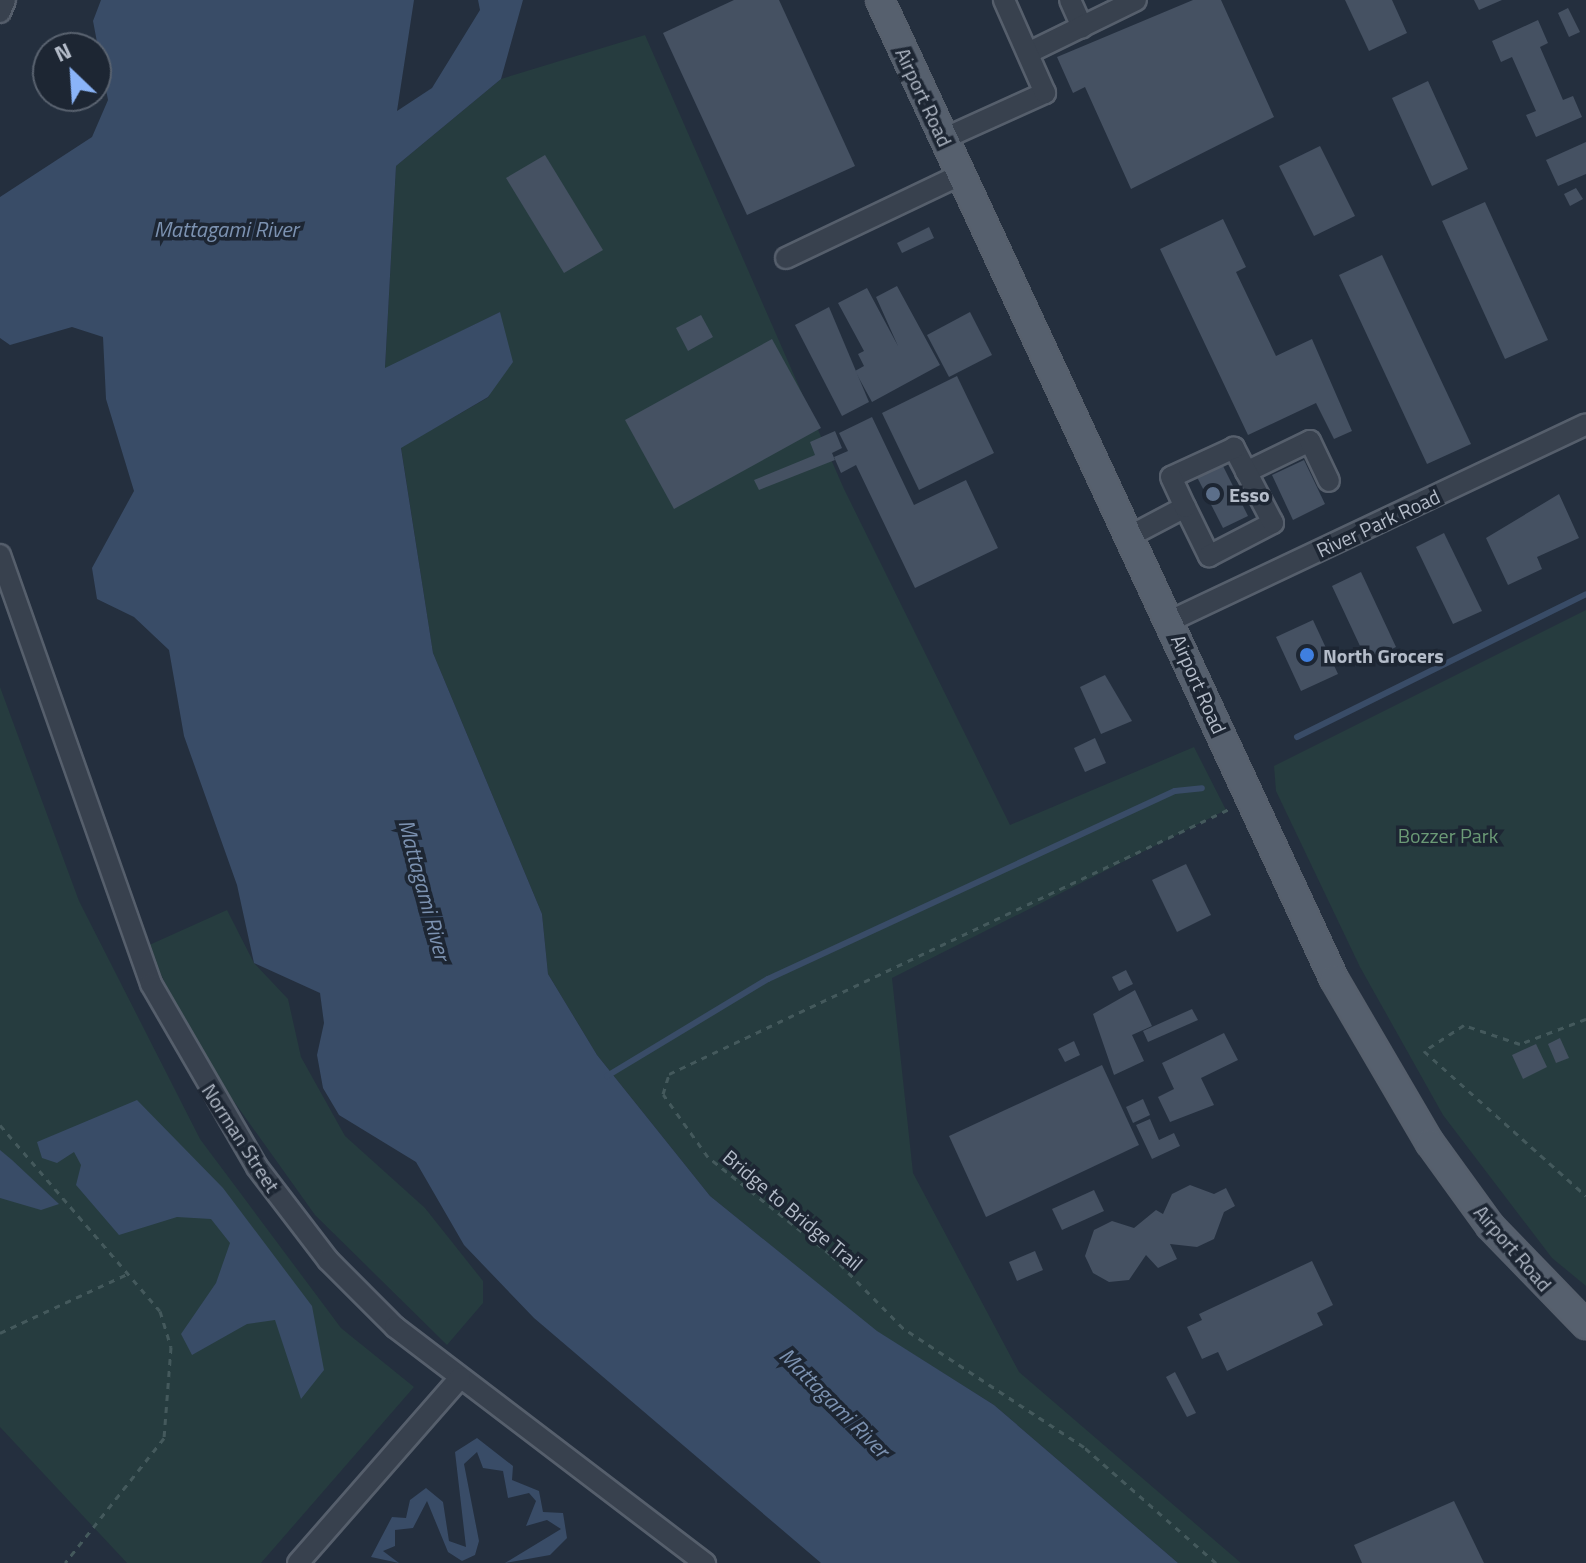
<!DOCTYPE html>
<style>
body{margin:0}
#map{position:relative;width:1586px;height:1563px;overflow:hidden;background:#242f3e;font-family:"Titillium Web",sans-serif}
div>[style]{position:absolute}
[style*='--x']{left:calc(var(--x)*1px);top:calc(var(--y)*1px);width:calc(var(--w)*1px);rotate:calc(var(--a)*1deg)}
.green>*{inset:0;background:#263c3f}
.water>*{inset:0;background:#394c67}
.stream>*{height:6px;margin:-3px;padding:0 3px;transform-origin:3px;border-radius:3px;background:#394c67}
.building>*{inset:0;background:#455162}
.path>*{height:3px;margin-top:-1.5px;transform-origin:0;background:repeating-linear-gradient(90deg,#44595c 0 6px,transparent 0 12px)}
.roads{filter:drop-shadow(2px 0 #565f6c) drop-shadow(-2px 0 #565f6c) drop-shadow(0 2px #565f6c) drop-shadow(0 -2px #565f6c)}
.minor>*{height:20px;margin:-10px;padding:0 10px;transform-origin:10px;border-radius:10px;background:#38414e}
.major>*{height:26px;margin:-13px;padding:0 13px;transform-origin:13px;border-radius:13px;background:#56606e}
.dots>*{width:22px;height:22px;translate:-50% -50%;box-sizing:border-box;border:4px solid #1d2633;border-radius:50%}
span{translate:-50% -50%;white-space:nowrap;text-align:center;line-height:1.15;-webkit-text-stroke:7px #1d2633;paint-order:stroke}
.street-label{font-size:20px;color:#b4bcc9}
.poi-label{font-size:20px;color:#b4bcc9;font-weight:700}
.left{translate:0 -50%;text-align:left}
.park-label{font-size:20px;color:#6b9a76}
.water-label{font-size:22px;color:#7c92b1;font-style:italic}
.north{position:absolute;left:32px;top:32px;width:80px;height:80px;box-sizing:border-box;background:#1d2633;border:2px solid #59626f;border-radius:50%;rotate:335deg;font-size:22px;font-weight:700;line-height:32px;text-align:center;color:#b4bcc9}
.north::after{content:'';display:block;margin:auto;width:28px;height:36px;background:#8ab4f8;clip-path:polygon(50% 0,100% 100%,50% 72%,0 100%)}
</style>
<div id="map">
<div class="green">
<div style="clip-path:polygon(645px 35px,844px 489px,1010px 825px,1194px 747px,1226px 810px,892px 978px,913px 1173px,1019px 1372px,1241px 1563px,1178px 1563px,994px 1405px,876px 1331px,710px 1196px,597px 1055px,548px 974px,542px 914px,433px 653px,401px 447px,489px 397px,500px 312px,385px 369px,396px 166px,501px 79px)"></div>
<div style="clip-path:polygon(1586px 610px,1586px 1286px,1552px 1258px,1443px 1115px,1360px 967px,1276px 791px,1274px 766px)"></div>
<div style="clip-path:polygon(0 687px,79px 901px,200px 1139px,341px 1328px,414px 1387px,261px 1563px,127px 1563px,0 1427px)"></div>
<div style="clip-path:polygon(227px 910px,254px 963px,288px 999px,301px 1057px,345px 1136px,425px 1208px,483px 1281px,483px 1303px,447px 1345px,315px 1215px,200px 1054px,147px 946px)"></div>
</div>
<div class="water">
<div style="clip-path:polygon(101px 0,414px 0,397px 111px,432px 88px,480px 10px,478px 0,523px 0,501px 79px,396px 166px,385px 368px,500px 312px,513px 362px,488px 397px,401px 448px,433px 653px,542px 914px,548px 974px,597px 1055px,710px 1196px,877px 1331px,994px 1405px,1178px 1563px,821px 1563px,534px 1318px,464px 1245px,416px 1162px,339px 1115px,323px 1088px,317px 1055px,324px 1023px,320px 993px,254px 963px,237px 885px,184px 736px,169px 650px,134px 617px,97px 599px,92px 568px,134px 491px,106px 399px,103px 337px,72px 327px,10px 345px,0 338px,0 197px,92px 137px,108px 100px,93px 21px)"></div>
<div style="clip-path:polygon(137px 1100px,223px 1188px,312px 1306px,324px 1370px,301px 1399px,275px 1320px,247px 1324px,192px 1355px,181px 1334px,216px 1283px,230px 1243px,211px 1219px,177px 1217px,119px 1235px,76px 1185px,81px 1165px,74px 1152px,57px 1163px,42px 1158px,37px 1142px)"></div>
<div style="clip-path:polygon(0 1150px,12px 1160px,59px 1204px,41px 1210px,0 1198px)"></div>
<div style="clip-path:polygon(477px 1438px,513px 1466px,512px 1480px,539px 1491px,543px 1512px,563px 1513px,567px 1538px,550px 1555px,505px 1563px,561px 1529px,547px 1520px,526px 1526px,536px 1501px,529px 1493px,508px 1498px,503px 1471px,483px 1468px,477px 1452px,464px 1464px,479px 1541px,475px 1555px,462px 1561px,448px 1552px,427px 1501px,413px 1528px,395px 1530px,395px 1546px,383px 1551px,399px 1563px,371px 1557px,392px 1517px,406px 1518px,410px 1500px,426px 1488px,443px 1502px,449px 1541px,466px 1547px,455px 1452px)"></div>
</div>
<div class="stream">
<div style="--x:1297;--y:737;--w:322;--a:-26.3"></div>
<div style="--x:607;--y:1076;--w:188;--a:-31.1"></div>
<div style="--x:768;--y:979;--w:448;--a:-24.8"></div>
<div style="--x:1175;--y:791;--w:27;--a:-6"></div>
</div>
<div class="building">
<div style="clip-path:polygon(734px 0,779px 0,855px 166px,747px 215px,663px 33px)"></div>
<div style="clip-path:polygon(1193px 0,1221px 0,1274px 117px,1131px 189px,1085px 87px,1073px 93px,1057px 57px)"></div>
<div style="clip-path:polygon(1345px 0,1392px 0,1407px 33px,1369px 51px)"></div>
<div style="clip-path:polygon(1474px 0,1502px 0,1479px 10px)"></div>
<div style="clip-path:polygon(1568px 8px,1580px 32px,1569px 37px,1558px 13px)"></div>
<div style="clip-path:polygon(1538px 20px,1548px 43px,1540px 47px,1563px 100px,1573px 96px,1582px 117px,1536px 137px,1526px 115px,1536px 111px,1512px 57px,1501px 62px,1492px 41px)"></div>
<div style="clip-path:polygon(1428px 81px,1468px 169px,1432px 186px,1392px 98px)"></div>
<div style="clip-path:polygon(1586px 142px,1586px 174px,1558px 186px,1546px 160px)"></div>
<div style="clip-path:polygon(1320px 146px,1355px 216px,1314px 236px,1279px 166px)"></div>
<div style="clip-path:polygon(545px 155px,603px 250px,564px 273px,506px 178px)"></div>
<div style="clip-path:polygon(1576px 188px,1583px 199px,1570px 206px,1564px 194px)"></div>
<div style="clip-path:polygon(1485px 202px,1548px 340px,1505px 359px,1442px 221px)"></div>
<div style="clip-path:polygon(1223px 219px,1246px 267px,1236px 272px,1276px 356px,1312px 339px,1352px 431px,1334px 439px,1316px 403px,1248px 435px,1160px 249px)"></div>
<div style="clip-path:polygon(929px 227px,934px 238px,902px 253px,897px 243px)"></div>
<div style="clip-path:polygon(1382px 255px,1471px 444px,1427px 464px,1339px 275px)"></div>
<div style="clip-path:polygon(897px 286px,940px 365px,872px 402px,855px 371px,864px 366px,858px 354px,864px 351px,838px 303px,867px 288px,898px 346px,876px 297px)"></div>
<div style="clip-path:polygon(829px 307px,869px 402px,842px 416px,795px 325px)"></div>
<div style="clip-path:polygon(970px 312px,992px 355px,949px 377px,927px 335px)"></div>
<div style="clip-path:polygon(701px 315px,713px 337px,688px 351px,676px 328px)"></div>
<div style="clip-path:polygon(772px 339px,821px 428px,674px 509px,625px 420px)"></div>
<div style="clip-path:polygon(957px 376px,994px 453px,919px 490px,882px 413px)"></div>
<div style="clip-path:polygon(872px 417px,914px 505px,966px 480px,998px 548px,915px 588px,856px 465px,841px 473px,834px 457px,848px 451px,839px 433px)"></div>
<div style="clip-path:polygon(835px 431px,842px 448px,832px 453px,835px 460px,759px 490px,754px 480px,815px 455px,810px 442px)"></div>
<div style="clip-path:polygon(1304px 460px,1325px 504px,1293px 520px,1272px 475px)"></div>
<div style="clip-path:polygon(1222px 464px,1248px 516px,1223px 528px,1197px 477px)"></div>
<div style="clip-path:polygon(1559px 494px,1579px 538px,1537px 557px,1542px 569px,1508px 585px,1486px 538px)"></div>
<div style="clip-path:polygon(1444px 533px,1482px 611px,1453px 624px,1416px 547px)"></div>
<div style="clip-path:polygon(1361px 572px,1396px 647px,1367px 661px,1332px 586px)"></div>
<div style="clip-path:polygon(1313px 620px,1338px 674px,1301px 691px,1276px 637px)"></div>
<div style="clip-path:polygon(1105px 675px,1132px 721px,1101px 734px,1080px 687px)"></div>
<div style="clip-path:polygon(1095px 738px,1106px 763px,1085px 772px,1074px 748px)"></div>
<div style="clip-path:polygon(1186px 864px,1211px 915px,1177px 932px,1152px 880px)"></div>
<div style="clip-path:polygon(1126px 970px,1133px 984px,1119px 991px,1112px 977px)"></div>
<div style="clip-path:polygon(1135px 990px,1152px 1026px,1132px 1035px,1144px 1061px,1114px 1075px,1093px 1014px)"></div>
<div style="clip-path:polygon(1192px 1009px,1198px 1020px,1148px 1042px,1143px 1031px)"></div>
<div style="clip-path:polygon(1224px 1033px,1238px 1060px,1201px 1078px,1214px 1105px,1170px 1122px,1158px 1097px,1174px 1089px,1162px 1063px)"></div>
<div style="clip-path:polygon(1560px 1038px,1569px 1058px,1556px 1063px,1548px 1044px)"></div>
<div style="clip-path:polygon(1074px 1041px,1080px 1055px,1065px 1062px,1058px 1049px)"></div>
<div style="clip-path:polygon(1536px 1044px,1547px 1067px,1523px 1079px,1512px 1055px)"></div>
<div style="clip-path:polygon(1102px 1065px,1139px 1145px,986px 1217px,949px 1136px)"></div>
<div style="clip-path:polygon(1143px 1099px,1150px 1115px,1133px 1123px,1126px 1107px)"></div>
<div style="clip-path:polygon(1150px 1119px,1159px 1140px,1174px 1133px,1180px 1146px,1152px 1159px,1136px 1125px)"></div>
<div style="clip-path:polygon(1190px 1185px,1214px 1194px,1226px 1188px,1235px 1206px,1224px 1212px,1214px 1239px,1197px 1247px,1170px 1244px,1177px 1259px,1158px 1268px,1146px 1255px,1129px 1280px,1109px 1282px,1093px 1273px,1085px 1256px,1094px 1230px,1112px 1221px,1134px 1228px,1156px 1210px,1163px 1214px,1172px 1194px)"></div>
<div style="clip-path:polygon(1094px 1190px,1104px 1211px,1062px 1230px,1052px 1209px)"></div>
<div style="clip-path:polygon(1035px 1251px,1043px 1270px,1017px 1281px,1009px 1262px)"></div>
<div style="clip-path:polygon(1312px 1261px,1333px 1305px,1317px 1313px,1323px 1325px,1227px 1371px,1218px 1352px,1202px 1359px,1187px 1327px,1202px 1320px,1199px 1314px)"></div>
<div style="clip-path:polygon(1175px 1372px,1196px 1413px,1187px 1417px,1166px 1377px)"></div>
<div style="clip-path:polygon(1454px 1501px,1484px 1563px,1362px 1563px,1354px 1545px)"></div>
</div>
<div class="path">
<div style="--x:1586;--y:1019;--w:71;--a:159.3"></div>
<div style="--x:1520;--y:1044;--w:59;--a:-161.3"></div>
<div style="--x:1464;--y:1025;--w:48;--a:147"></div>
<div style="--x:1424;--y:1051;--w:217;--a:41.8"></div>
<div style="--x:0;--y:1125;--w:245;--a:49.3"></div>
<div style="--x:160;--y:1311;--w:38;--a:73"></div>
<div style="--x:171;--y:1347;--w:91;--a:94.4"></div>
<div style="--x:164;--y:1438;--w:159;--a:128.4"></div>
<div style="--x:0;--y:1333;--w:140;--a:-24.9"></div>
<div style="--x:1216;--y:1563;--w:176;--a:-138.7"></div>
<div style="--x:1084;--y:1447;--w:217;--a:-146.7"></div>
<div style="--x:903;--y:1328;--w:104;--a:-134.6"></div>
<div style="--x:830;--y:1254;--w:156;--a:-141.5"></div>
<div style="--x:708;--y:1157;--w:77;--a:-125.5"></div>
<div style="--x:663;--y:1094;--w:21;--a:-73"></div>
<div style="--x:669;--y:1074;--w:620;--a:-25.32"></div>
</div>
<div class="roads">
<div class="minor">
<div style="--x:1070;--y:0;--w:30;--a:66"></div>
<div style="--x:0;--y:12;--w:13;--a:-67"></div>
<div style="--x:1028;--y:53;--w:120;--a:-26.1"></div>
<div style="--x:943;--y:139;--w:112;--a:-24.3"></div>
<div style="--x:1045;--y:93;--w:102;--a:-113.8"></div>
<div style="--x:786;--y:258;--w:193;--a:-25.5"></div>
<div style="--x:1246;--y:472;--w:71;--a:-25.8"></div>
<div style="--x:1310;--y:441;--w:44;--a:64.6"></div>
<div style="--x:1130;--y:536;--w:62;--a:-27.8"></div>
<div style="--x:1185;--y:507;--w:55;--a:63.9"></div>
<div style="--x:1209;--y:556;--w:72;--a:-27.3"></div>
<div style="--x:1273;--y:523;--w:85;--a:-117.5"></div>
<div style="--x:1234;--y:448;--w:69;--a:155.3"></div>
<div style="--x:1171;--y:477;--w:33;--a:65"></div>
<div style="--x:0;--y:555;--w:455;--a:70.6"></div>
<div style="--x:151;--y:984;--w:211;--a:59.9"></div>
<div style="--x:257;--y:1167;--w:117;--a:52.6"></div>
<div style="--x:328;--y:1260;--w:95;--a:45"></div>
<div style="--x:395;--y:1327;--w:390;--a:37.3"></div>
<div style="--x:1170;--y:621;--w:460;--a:-25.3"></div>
<div style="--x:298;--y:1563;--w:246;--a:-48.8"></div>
</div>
<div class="major">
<div style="--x:880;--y:0;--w:1079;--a:65.12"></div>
<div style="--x:1334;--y:979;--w:190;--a:59.7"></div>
<div style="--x:1430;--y:1143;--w:102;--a:54.1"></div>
<div style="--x:1490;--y:1226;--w:138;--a:45.9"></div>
</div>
</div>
<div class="dots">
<div style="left:1213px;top:494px;background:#5c6f8a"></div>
<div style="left:1307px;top:655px;background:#3f7fe0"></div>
</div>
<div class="street-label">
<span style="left:924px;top:97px;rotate:65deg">Airport Road</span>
<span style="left:1378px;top:523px;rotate:-25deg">River Park Road</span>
<span style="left:1199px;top:684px;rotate:66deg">Airport Road</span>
<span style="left:241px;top:1138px;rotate:57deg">Norman Street</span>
<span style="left:793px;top:1210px;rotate:40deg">Bridge to Bridge Trail</span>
<span style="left:1513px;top:1248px;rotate:49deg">Airport Road</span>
</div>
<div class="poi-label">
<span class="left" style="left:1229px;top:494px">Esso</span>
<span class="left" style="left:1323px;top:655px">North Grocers</span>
</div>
<div class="park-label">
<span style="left:1448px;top:835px">Bozzer Park</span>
</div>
<div class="water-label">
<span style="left:226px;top:230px">Mattagami River</span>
<span style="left:424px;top:890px;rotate:75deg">Mattagami River</span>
<span style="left:834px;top:1403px;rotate:45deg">Mattagami River</span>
</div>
<div class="north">N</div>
</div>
